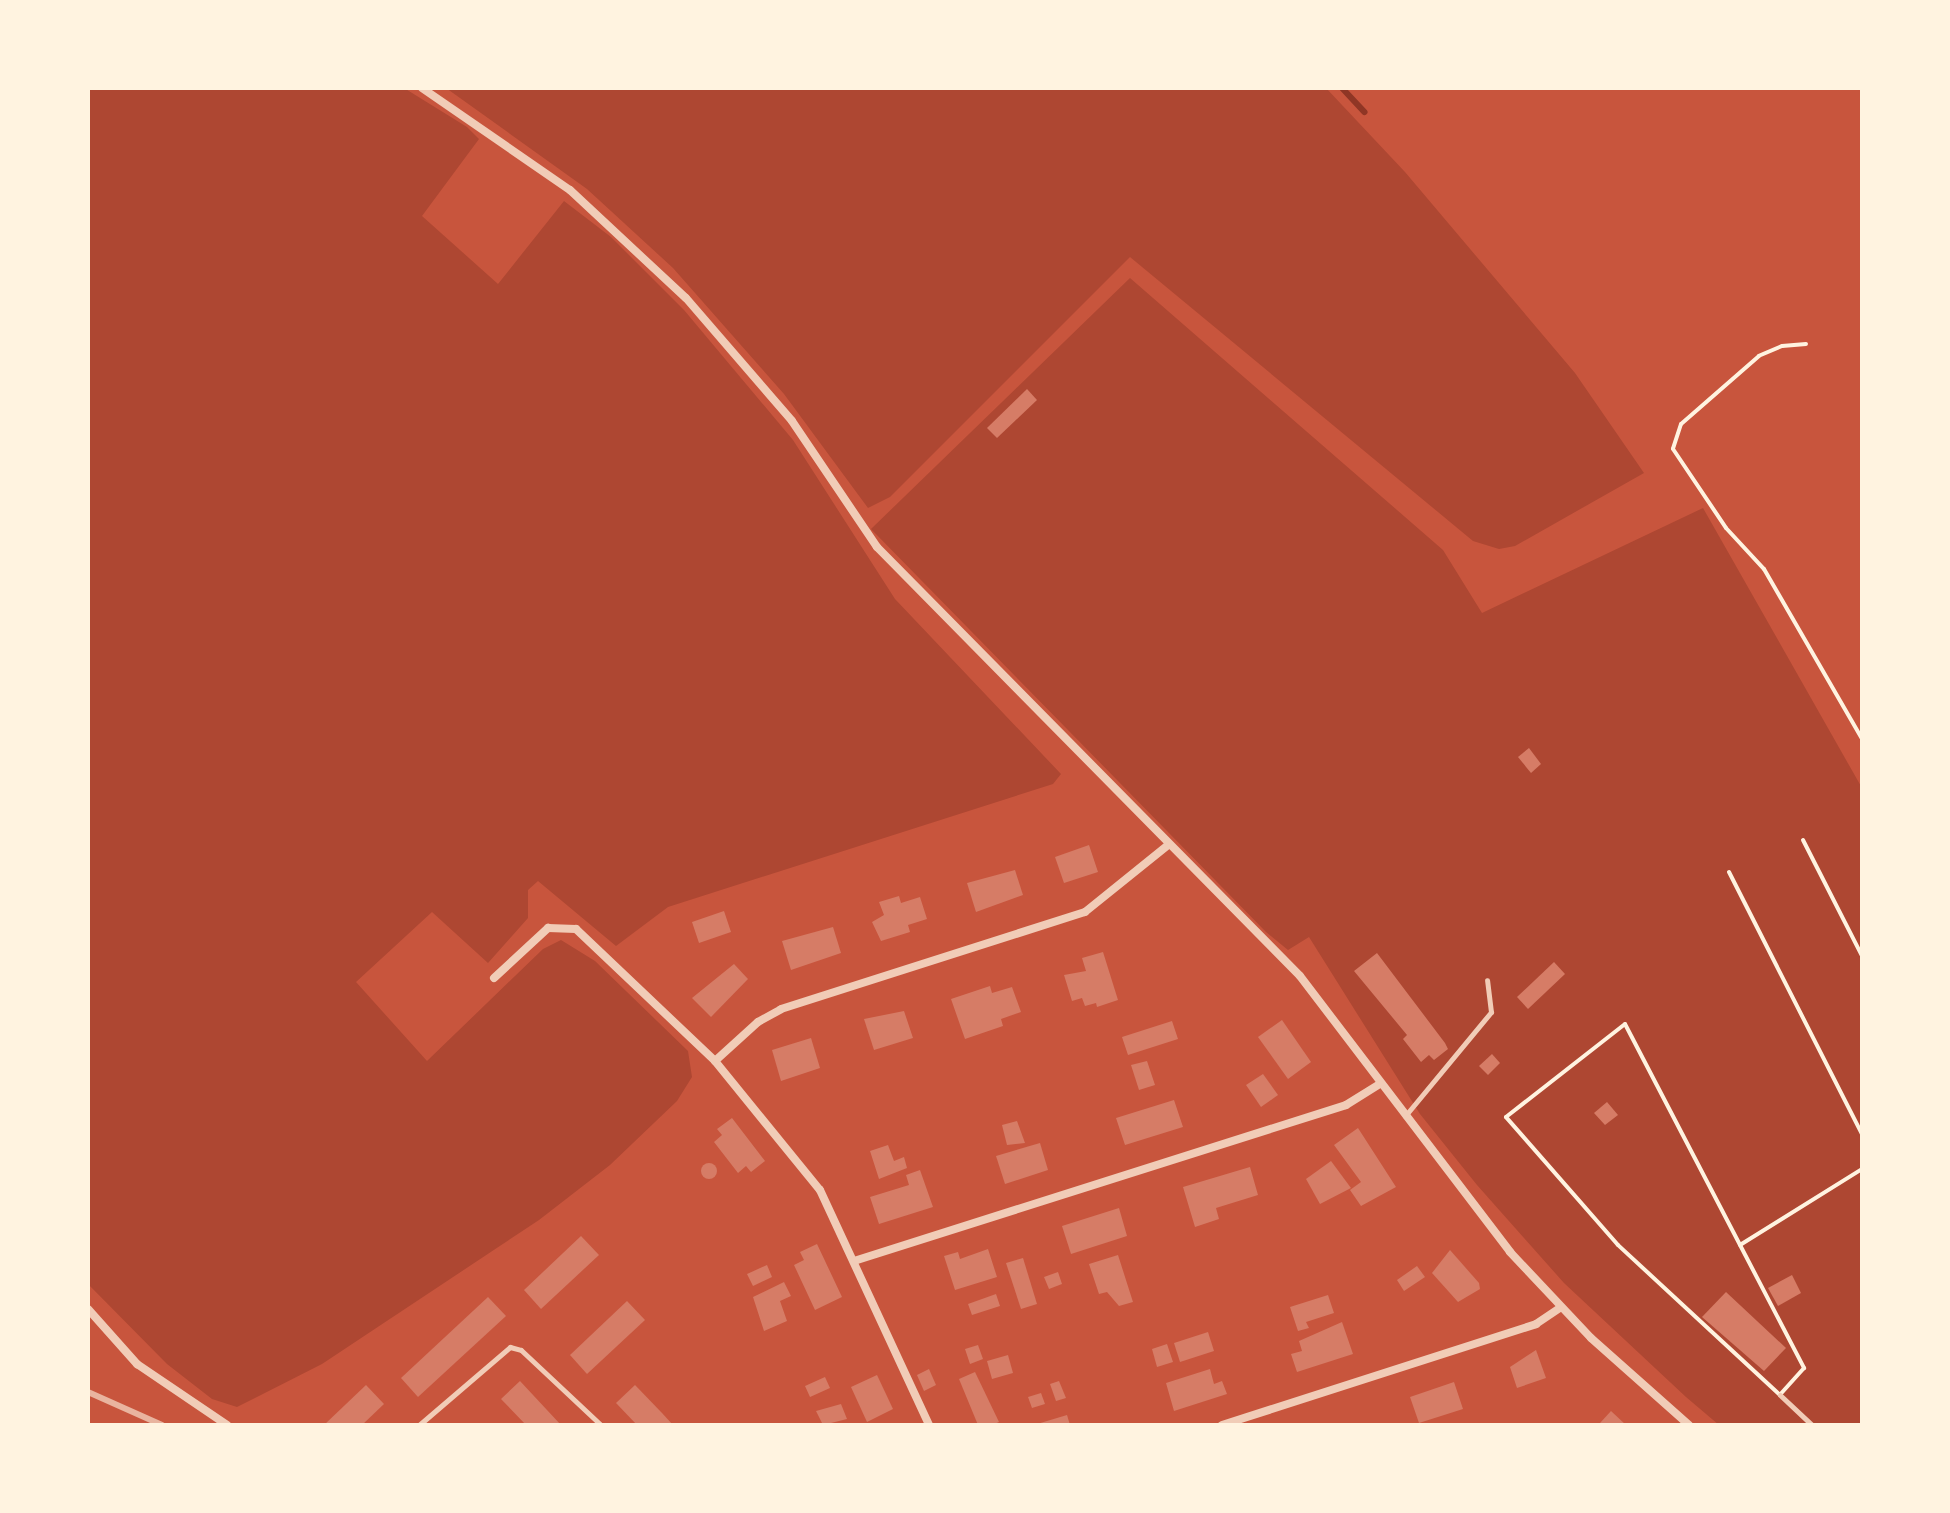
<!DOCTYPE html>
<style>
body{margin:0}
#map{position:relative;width:1950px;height:1513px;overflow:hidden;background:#c8553d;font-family:"Roboto Serif",serif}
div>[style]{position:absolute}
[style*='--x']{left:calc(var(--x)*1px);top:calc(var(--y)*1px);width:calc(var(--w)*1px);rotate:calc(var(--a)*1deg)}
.green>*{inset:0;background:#ae4732}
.stream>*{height:6px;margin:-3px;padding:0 3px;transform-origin:3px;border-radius:3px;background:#8f3625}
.building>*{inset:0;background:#d67c66}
.round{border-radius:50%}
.path>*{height:4px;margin:-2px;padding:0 2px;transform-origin:2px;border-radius:2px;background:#fff3e0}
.service>*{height:5px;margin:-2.5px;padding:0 2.5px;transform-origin:2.5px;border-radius:2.5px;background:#f1ccb7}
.minor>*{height:8px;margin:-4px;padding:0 4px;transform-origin:4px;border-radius:4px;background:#f1ccb7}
.rail>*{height:6px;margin:-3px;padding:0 3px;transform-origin:3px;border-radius:3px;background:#e9b49f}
span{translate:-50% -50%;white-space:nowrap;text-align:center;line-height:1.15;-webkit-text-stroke:8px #fff3e0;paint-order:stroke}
.frame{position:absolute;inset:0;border:90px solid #fff3e0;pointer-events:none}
</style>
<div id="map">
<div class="green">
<div style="clip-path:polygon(88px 88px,404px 88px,467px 127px,479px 139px,422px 216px,498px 284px,564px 201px,611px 237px,684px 310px,793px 440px,895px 599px,1061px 774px,1053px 784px,668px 907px,616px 946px,538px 881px,528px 890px,528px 918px,488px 963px,432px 912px,356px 982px,427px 1061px,543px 949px,561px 940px,595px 961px,688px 1051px,692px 1077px,677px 1101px,610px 1165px,539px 1220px,322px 1364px,237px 1407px,212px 1399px,167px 1364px,88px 1284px)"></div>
<div style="clip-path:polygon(446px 88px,1326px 88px,1405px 172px,1575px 373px,1644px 473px,1515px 546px,1499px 549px,1473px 541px,1130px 257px,890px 497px,868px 508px,784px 394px,673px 268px,587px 189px)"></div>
<div style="clip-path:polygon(1130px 278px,1443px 550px,1482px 613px,1703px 508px,1862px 788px,1862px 1425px,1719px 1425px,1686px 1397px,1564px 1283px,1477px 1185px,1420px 1114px,1309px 937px,1288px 950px,1266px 932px,871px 529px)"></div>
</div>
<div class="stream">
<div style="--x:1342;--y:88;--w:33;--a:47"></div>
</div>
<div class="building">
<div style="clip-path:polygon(1027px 389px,1037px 400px,997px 438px,987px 428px)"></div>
<div style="clip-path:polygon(1529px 748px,1541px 764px,1531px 773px,1518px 757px)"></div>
<div style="clip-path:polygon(1089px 845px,1098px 872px,1064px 883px,1055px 857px)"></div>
<div style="clip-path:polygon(1015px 870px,1023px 895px,976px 912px,967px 883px)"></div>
<div style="clip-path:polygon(899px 896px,901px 903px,920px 897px,927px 919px,908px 925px,910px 932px,881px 941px,872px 922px,884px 915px,879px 902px)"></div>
<div style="clip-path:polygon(724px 911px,731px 932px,699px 943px,692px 922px)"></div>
<div style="clip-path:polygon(833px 927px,841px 953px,791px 970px,782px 941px)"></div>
<div style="clip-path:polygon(1103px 952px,1118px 1000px,1097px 1007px,1096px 1003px,1085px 1006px,1082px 998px,1072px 1001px,1064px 975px,1086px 971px,1082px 958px)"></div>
<div style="clip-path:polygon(1377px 953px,1445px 1043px,1448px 1049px,1434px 1060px,1429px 1055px,1421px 1062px,1403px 1039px,1407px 1035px,1354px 971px)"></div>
<div style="clip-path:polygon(1554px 962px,1565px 974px,1528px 1009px,1517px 997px)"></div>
<div style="clip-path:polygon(734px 964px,748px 979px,711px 1017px,692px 998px)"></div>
<div style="clip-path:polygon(990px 986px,992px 993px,1012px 987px,1021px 1012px,1001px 1019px,1003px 1026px,965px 1039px,951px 999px)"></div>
<div style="clip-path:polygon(904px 1011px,913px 1038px,874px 1050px,864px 1019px)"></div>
<div style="clip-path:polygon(1282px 1020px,1311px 1062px,1288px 1079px,1258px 1037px)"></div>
<div style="clip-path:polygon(1172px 1021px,1178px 1039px,1128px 1055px,1122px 1037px)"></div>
<div style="clip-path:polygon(811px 1038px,820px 1068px,781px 1081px,772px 1050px)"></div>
<div style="clip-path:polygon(1492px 1054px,1500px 1063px,1488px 1075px,1479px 1066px)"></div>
<div style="clip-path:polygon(1147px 1061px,1155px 1085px,1139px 1090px,1131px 1065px)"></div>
<div style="clip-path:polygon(1263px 1074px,1278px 1095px,1261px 1107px,1246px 1085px)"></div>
<div style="clip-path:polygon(1174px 1100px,1183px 1127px,1125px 1145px,1116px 1118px)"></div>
<div style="clip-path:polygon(1607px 1102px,1618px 1115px,1605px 1125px,1594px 1113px)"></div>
<div style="clip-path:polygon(732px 1118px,765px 1161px,751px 1172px,746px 1166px,738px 1173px,714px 1142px,722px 1135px,717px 1129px)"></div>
<div style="clip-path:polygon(1017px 1121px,1025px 1143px,1007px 1145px,1002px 1125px)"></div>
<div style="clip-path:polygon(1358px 1128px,1396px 1187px,1361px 1206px,1350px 1190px,1361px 1182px,1334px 1145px)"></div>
<div style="clip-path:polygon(1040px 1143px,1048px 1170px,1005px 1184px,996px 1156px)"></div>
<div style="clip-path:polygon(888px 1145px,894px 1161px,904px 1157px,907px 1168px,879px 1179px,870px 1151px)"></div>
<div style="clip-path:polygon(1331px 1161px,1351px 1188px,1320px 1204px,1306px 1179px)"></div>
<div class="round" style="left:701px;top:1163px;width:16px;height:16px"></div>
<div style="clip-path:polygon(1250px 1167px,1258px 1195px,1216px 1208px,1219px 1219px,1195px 1227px,1183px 1187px)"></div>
<div style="clip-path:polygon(920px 1170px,933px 1207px,879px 1224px,870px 1197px,909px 1185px,906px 1175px)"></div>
<div style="clip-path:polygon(1119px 1208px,1127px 1236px,1071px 1254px,1062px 1226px)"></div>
<div style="clip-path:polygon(581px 1236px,599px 1255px,541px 1309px,524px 1290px)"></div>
<div style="clip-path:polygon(817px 1244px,842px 1297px,815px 1310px,794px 1265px,804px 1260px,800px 1252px)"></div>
<div style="clip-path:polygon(988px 1249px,997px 1277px,955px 1290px,944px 1256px,958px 1252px,960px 1259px)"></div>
<div style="clip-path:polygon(1450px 1250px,1479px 1283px,1480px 1289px,1458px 1302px,1432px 1273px)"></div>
<div style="clip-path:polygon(1118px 1255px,1133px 1302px,1119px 1306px,1107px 1292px,1099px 1294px,1089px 1264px)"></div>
<div style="clip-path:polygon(1023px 1258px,1037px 1304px,1021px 1309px,1006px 1263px)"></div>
<div style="clip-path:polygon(767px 1265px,772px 1277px,753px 1286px,747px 1274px)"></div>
<div style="clip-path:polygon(1417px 1266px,1425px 1277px,1404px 1291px,1397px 1280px)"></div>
<div style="clip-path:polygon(1058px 1272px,1062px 1284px,1049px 1289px,1044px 1277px)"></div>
<div style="clip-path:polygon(1792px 1275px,1801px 1293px,1778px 1306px,1768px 1288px)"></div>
<div style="clip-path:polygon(784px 1282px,791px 1296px,780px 1301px,787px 1321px,764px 1331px,753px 1297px)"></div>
<div style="clip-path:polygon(1726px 1292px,1786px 1348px,1764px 1371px,1702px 1317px)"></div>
<div style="clip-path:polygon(996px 1294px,1000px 1306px,972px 1315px,968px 1304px)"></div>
<div style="clip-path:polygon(1328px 1295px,1334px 1313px,1306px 1322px,1309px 1328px,1298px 1331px,1290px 1307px)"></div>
<div style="clip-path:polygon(488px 1297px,506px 1316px,418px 1397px,401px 1378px)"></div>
<div style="clip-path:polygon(627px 1301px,645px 1320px,587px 1374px,570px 1355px)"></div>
<div style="clip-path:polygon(1342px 1322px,1353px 1354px,1297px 1372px,1291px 1354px,1302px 1351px,1299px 1341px)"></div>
<div style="clip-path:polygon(1208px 1332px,1214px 1351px,1180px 1362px,1174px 1343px)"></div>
<div style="clip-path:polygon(1167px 1344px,1173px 1362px,1157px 1367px,1152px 1349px)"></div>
<div style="clip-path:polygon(978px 1345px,983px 1359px,970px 1364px,965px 1349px)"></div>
<div style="clip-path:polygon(1536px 1350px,1546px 1378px,1517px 1388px,1510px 1367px)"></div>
<div style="clip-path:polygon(1008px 1355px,1013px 1373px,992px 1379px,987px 1361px)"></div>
<div style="clip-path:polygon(929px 1369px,936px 1385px,924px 1391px,917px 1375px)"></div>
<div style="clip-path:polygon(1210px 1369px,1214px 1384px,1222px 1381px,1227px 1394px,1174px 1411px,1166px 1383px)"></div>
<div style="clip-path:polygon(975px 1372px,999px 1422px,992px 1425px,978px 1425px,959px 1379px)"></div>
<div style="clip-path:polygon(877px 1375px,893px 1409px,867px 1422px,851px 1387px)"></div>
<div style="clip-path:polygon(825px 1377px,830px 1388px,810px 1397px,805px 1386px)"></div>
<div style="clip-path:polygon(520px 1381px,547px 1410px,561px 1425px,526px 1425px,501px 1399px)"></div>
<div style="clip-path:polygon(1059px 1381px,1066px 1398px,1056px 1401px,1050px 1384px)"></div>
<div style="clip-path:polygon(1454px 1382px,1463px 1409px,1419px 1423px,1410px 1397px)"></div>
<div style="clip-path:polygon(366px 1385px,384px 1404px,362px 1425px,324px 1425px)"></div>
<div style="clip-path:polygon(635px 1385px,662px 1413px,673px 1425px,637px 1425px,616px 1403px)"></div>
<div style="clip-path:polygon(1041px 1393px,1045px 1404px,1032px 1408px,1028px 1397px)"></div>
<div style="clip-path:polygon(841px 1404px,847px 1419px,823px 1425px,816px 1411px)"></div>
<div style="clip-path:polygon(1611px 1411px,1626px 1425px,1600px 1423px)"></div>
<div style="clip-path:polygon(1067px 1415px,1070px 1425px,1037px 1425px,1037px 1424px)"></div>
</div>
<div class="path">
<div style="--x:1806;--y:344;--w:24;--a:175"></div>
<div style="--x:1782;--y:346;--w:25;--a:157"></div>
<div style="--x:1759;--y:356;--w:103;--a:138.9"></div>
<div style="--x:1681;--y:424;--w:26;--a:108"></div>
<div style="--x:1673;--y:449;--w:95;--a:56.1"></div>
<div style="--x:1726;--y:528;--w:56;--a:47.2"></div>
<div style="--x:1764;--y:569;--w:196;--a:60"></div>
<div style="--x:1803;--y:840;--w:130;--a:63"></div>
<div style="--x:1729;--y:872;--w:294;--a:63.1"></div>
<div style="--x:1625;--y:1024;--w:388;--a:62.5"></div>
<div style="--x:1804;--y:1368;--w:36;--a:132"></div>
<div style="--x:1780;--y:1395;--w:221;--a:-137.2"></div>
<div style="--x:1618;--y:1245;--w:170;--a:-131.2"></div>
<div style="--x:1506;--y:1117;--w:151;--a:-38"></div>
<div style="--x:1740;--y:1245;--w:144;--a:-31.9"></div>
</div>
<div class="service">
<div style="--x:1405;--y:1116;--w:135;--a:-50.4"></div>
<div style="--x:1491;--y:1012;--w:32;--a:-97"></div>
<div style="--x:1780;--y:1395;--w:44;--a:43.2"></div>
<div style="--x:419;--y:1425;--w:120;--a:-40.6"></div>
<div style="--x:510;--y:1347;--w:11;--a:15"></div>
<div style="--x:521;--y:1350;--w:110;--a:43.2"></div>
</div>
<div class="minor">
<div style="--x:422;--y:88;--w:180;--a:34.6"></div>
<div style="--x:570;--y:190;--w:158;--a:43"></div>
<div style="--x:686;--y:298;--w:162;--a:49.2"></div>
<div style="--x:792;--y:421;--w:152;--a:56"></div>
<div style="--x:877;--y:547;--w:602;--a:45.4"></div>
<div style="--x:1300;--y:976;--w:347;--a:52.7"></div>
<div style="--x:1510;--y:1252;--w:118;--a:46.7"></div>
<div style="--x:1591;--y:1338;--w:131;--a:41.6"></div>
<div style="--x:494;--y:978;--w:74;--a:-42.8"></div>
<div style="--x:548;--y:928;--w:28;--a:2"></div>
<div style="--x:576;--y:929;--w:192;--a:43.5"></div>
<div style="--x:715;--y:1061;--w:166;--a:50.9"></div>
<div style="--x:820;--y:1190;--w:259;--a:65.1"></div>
<div style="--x:715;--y:1061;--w:58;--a:-42.2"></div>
<div style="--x:758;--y:1022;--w:26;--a:-29"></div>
<div style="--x:781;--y:1009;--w:319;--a:-17.7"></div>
<div style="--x:1085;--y:912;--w:107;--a:-38.9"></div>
<div style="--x:854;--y:1261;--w:516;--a:-17.59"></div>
<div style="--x:1346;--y:1105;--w:40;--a:-32"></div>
<div style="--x:88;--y:1309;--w:74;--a:48.3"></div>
<div style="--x:137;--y:1364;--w:109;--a:34.1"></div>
<div style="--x:1222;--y:1425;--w:330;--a:-17.8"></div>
<div style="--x:1536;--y:1324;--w:30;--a:-34"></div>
</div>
<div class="rail">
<div style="--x:88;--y:1392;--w:81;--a:24"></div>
</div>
<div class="frame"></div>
</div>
